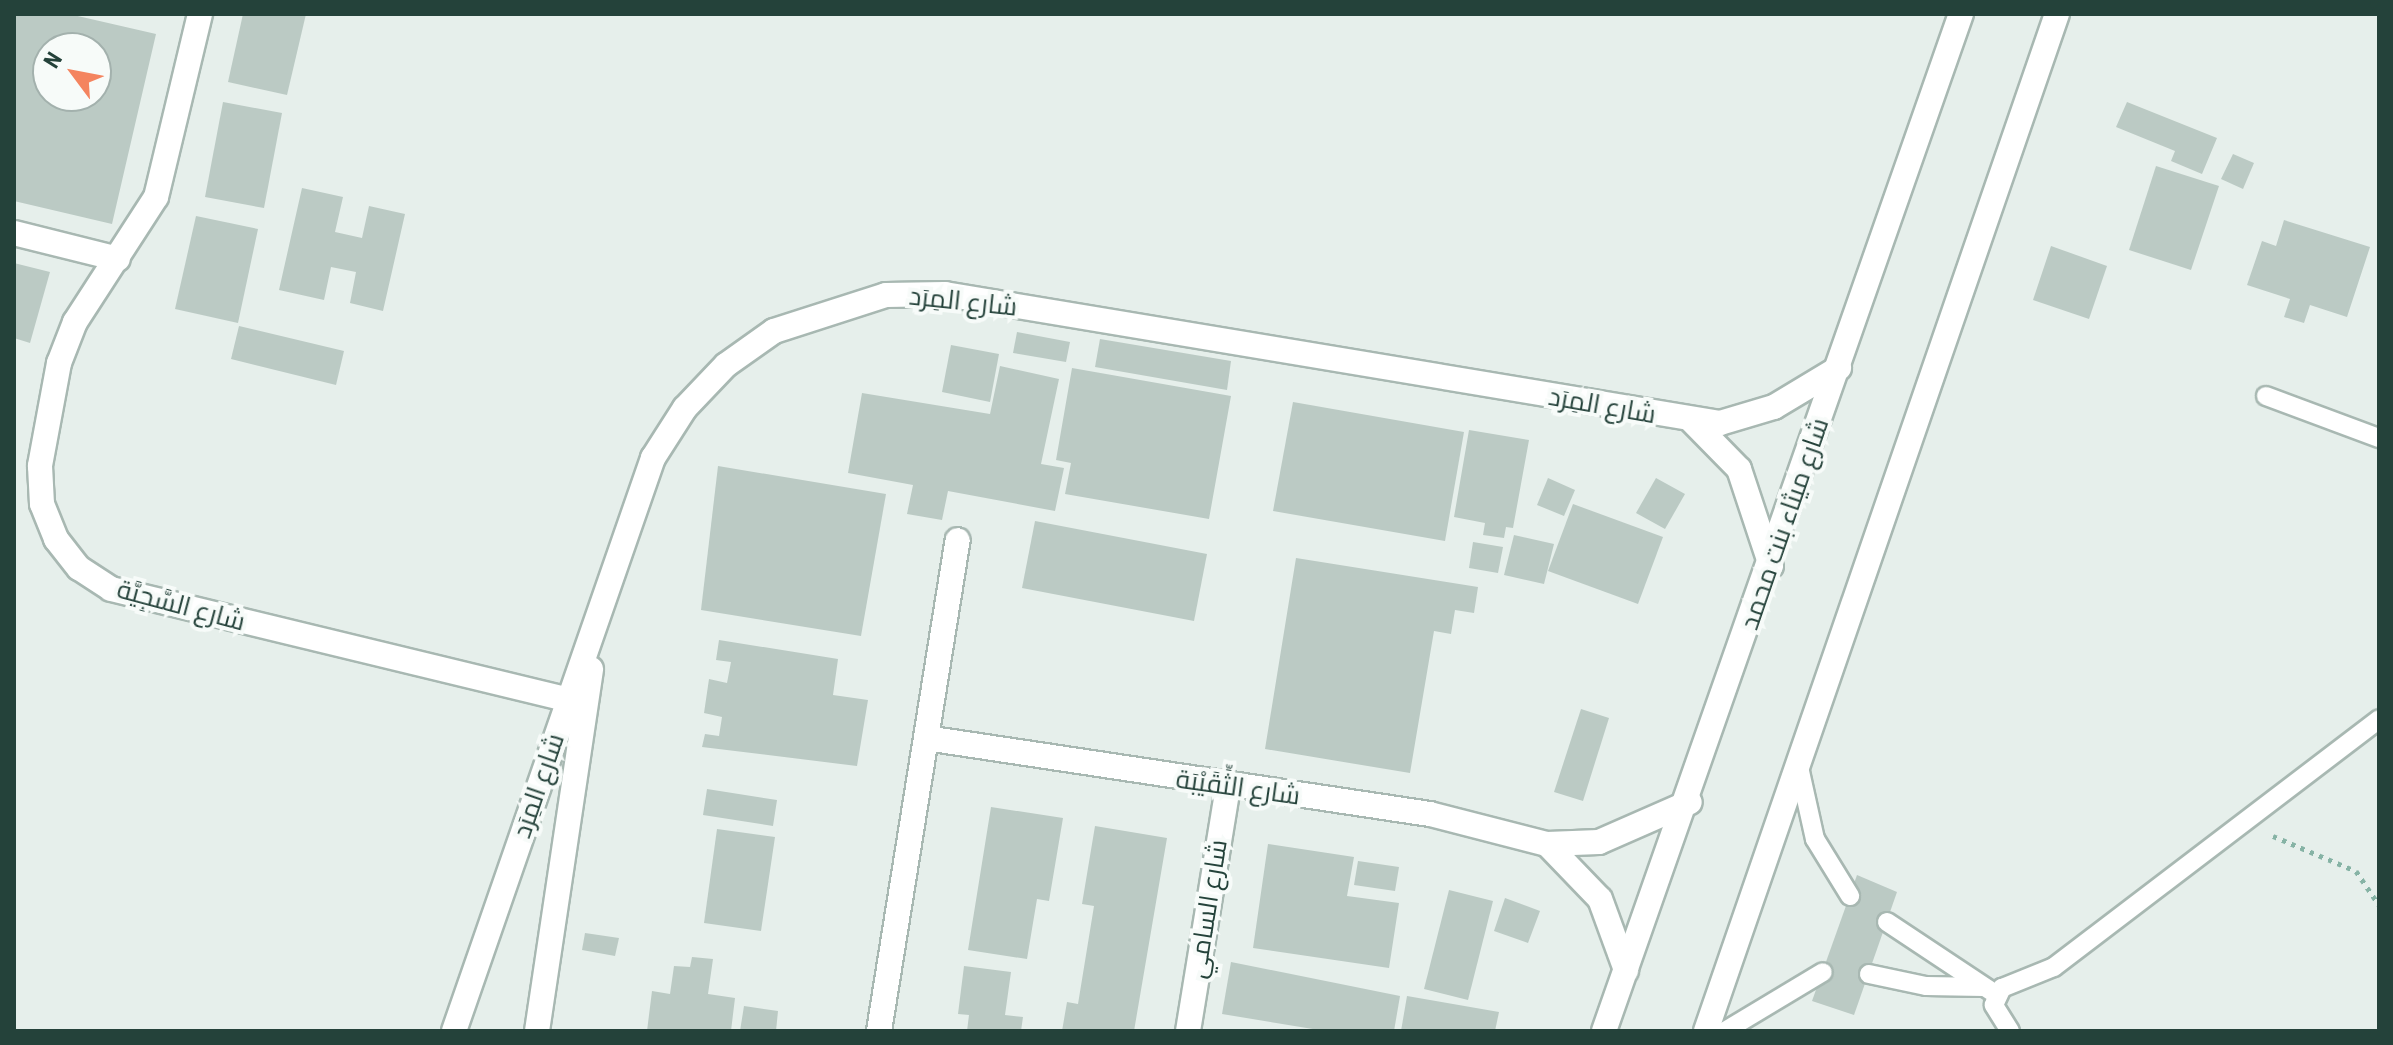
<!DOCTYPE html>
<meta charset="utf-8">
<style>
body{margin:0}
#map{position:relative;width:2393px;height:1045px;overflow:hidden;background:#e6efeb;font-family:"Roboto Condensed",Cairo,sans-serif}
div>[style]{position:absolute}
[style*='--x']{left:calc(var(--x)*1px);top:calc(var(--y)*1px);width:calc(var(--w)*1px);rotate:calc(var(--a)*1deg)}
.building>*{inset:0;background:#bbcac4}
.path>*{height:5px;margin-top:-2.5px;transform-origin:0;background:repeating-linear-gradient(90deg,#86b3a5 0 4px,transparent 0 10px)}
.roads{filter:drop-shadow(2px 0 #a8b8b2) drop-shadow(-2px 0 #a8b8b2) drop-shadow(0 2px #a8b8b2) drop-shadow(0 -2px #a8b8b2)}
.service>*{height:18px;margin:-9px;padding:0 9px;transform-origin:9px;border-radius:9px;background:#fff}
.minor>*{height:24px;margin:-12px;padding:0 12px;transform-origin:12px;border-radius:12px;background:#fff}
.secondary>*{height:24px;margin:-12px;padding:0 12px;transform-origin:12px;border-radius:12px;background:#fff}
span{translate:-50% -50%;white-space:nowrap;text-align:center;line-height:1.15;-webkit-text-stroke:8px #f7fbf9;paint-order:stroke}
.street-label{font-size:26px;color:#24423a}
.frame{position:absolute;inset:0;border:16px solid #24423a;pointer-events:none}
.north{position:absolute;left:32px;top:32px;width:80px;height:80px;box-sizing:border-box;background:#f7fbf9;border:2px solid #a3b1ad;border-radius:50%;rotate:302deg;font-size:22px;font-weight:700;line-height:32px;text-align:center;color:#24423a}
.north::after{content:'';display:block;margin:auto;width:28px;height:36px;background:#f4845f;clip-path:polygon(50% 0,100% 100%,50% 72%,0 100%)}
</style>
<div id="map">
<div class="building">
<div style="clip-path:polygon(evenodd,14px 14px,69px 14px,156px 34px,112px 224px,14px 201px,14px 14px,48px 48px,96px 48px,96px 96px,48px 96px,48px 48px)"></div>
<div style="clip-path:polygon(243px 14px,306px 14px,287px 95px,228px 82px)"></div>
<div style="clip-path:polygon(223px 102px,282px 113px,264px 208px,205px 197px)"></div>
<div style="clip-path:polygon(2127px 102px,2217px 138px,2202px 174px,2171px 161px,2175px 151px,2116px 127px)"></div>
<div style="clip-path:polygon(2233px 154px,2254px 163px,2243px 189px,2221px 179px)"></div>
<div style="clip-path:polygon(2156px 166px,2219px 186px,2191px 270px,2129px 250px)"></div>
<div style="clip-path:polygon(302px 188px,343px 197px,335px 232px,362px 238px,369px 206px,405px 214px,383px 311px,350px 303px,356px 272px,331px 267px,324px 300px,279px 290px)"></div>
<div style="clip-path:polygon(196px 216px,258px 229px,238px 323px,175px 309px)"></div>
<div style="clip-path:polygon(2284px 220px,2370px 247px,2347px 317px,2310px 305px,2304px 323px,2284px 317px,2290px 299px,2247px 285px,2262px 241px,2276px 246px)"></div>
<div style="clip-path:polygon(2051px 246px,2107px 266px,2089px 319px,2033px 300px)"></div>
<div style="clip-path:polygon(14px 263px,50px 272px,30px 343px,14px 338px)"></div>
<div style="clip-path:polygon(239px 326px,344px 351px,336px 385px,231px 359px)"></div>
<div style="clip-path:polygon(1017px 332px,1070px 342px,1066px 362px,1013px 353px)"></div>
<div style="clip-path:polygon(1100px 339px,1231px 361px,1227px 390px,1095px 367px)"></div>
<div style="clip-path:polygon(951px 345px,999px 354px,990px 402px,942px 392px)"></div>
<div style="clip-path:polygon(1000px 366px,1059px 379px,1041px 464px,1064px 468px,1055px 511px,948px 491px,942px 520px,907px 514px,913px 485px,848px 473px,862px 393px,990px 414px)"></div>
<div style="clip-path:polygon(1072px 368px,1231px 396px,1209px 519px,1065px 494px,1071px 463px,1056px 460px)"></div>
<div style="clip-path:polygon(1293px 402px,1464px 432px,1445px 541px,1273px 511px)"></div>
<div style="clip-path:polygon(1469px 430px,1529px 440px,1513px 528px,1506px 527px,1504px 538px,1483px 535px,1485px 523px,1454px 517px)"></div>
<div style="clip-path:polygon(718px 466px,886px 494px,861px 636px,701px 610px)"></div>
<div style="clip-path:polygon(1548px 478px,1575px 490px,1564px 516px,1537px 505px)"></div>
<div style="clip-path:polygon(1656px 478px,1685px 494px,1665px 529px,1636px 513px)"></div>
<div style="clip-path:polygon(1573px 504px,1663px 537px,1638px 604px,1548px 571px)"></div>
<div style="clip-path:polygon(1035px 521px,1207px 554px,1194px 621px,1022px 588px)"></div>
<div style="clip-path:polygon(1514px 535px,1554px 544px,1544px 584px,1504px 575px)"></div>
<div style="clip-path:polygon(1473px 542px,1503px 547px,1498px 573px,1469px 568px)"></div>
<div style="clip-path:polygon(1296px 558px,1478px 587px,1474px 613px,1455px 610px,1451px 634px,1434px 631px,1410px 773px,1265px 749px)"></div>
<div style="clip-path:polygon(719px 640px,838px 659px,833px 695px,868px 700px,857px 766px,702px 747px,705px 734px,719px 736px,722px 717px,704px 713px,709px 679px,727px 683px,731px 662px,716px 660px)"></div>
<div style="clip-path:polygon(1581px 709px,1609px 718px,1583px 801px,1554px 792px)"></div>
<div style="clip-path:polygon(707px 789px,777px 800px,773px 826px,703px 815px)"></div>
<div style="clip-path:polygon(991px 807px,1063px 818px,1049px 901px,1037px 899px,1027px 959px,968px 950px)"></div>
<div style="clip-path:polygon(1095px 826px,1167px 838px,1134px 1031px,1062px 1031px,1067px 1002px,1078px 1004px,1094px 906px,1082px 904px)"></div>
<div style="clip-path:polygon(717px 829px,775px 837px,761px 931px,704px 923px)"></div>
<div style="clip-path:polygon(1268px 844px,1354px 857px,1347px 896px,1399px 903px,1389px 968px,1253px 948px)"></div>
<div style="clip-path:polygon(1358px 861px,1399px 867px,1395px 891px,1354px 885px)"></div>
<div style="clip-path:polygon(1857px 875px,1897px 892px,1854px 1015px,1812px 1001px)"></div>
<div style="clip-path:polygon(1449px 890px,1493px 901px,1468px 1000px,1424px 989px)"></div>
<div style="clip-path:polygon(1505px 898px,1540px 911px,1528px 943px,1494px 931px)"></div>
<div style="clip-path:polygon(585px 933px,619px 938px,615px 956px,582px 950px)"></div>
<div style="clip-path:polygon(692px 957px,713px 959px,708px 994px,735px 998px,731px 1031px,647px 1031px,652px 991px,670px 994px,674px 966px,690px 967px)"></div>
<div style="clip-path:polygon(1231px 962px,1400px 996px,1394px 1031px,1325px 1031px,1222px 1014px)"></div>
<div style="clip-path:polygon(964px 966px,1011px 972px,1005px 1015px,1023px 1017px,1021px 1031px,967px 1031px,969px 1015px,958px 1014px)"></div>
<div style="clip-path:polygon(1407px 996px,1499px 1012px,1495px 1031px,1401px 1031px)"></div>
<div style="clip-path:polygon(744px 1006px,778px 1011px,776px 1031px,740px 1031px)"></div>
</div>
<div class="path">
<div style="--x:2273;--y:836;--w:90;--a:22.9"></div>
<div style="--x:2356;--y:871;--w:41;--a:55.9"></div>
</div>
<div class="roads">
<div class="service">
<div style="--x:2266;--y:396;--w:121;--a:20.4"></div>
<div style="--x:1799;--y:767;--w:74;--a:77.5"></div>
<div style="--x:1815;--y:839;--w:67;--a:58.4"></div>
<div style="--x:1887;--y:922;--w:132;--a:33.6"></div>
<div style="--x:1869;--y:974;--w:58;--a:11.9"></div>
<div style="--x:1926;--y:986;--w:58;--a:1"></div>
<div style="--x:1725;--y:1031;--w:114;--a:-31"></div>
<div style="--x:2010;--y:1031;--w:31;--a:-122"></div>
<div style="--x:1994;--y:1005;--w:19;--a:-65"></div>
<div style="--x:2002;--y:988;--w:56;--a:-22"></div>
<div style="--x:2054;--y:967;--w:409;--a:-37.3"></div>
</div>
<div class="minor">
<div style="--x:200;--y:14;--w:188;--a:103.5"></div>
<div style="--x:156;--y:197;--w:149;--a:122.9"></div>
<div style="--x:75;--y:322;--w:44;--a:111.3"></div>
<div style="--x:59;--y:363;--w:105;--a:100.5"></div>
<div style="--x:40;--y:466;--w:38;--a:87"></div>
<div style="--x:42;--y:504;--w:38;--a:68"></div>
<div style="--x:56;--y:539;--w:37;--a:52"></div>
<div style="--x:79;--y:568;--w:38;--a:33"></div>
<div style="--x:111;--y:589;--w:471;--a:13.6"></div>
<div style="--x:14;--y:233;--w:107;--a:14"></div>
<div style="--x:1692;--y:421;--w:67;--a:45.6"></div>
<div style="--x:1739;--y:469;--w:102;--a:71.7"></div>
<div style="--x:926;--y:738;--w:510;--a:8.58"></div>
<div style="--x:1430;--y:814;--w:121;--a:14.4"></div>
<div style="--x:1547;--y:844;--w:52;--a:-2.2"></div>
<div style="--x:1599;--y:842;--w:99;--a:-23.7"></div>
<div style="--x:1547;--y:844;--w:76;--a:46.1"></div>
<div style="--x:1600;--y:899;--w:76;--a:69.9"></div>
<div style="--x:454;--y:1031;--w:607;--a:-70.85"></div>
<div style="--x:653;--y:458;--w:59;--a:-57.4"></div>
<div style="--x:685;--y:408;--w:59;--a:-46.4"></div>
<div style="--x:726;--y:365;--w:59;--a:-35.3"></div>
<div style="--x:774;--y:331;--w:118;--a:-17.8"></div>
<div style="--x:886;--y:295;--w:59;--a:-1"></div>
<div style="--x:945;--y:294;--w:786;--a:9.45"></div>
<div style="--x:1720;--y:423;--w:56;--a:-16.5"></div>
<div style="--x:1774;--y:407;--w:76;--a:-31"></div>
<div style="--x:537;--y:1031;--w:366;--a:-81.5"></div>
<div style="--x:879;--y:1031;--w:497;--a:-80.9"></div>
<div style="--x:1188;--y:1031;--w:246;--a:-80.7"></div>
</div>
<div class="secondary">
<div style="--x:1604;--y:1031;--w:1078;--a:-70.66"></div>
<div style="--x:1706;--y:1031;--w:1076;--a:-70.96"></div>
</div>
</div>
<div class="street-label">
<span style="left:963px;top:302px;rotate:6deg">شارع المِرَد</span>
<span style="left:1602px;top:406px;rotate:10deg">شارع المِرَد</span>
<span style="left:1785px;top:524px;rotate:-71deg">شارع ميثاء بنت محمد</span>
<span style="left:181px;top:606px;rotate:15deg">شارع السَّجِيَّة</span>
<span style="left:539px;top:786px;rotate:-71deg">شارع المِرَد</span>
<span style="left:1238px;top:788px;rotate:8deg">شارع الثِّقَيْبَة</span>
<span style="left:1208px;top:909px;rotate:-81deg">شارع السامي</span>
</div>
<div class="frame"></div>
<div class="north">N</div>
</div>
